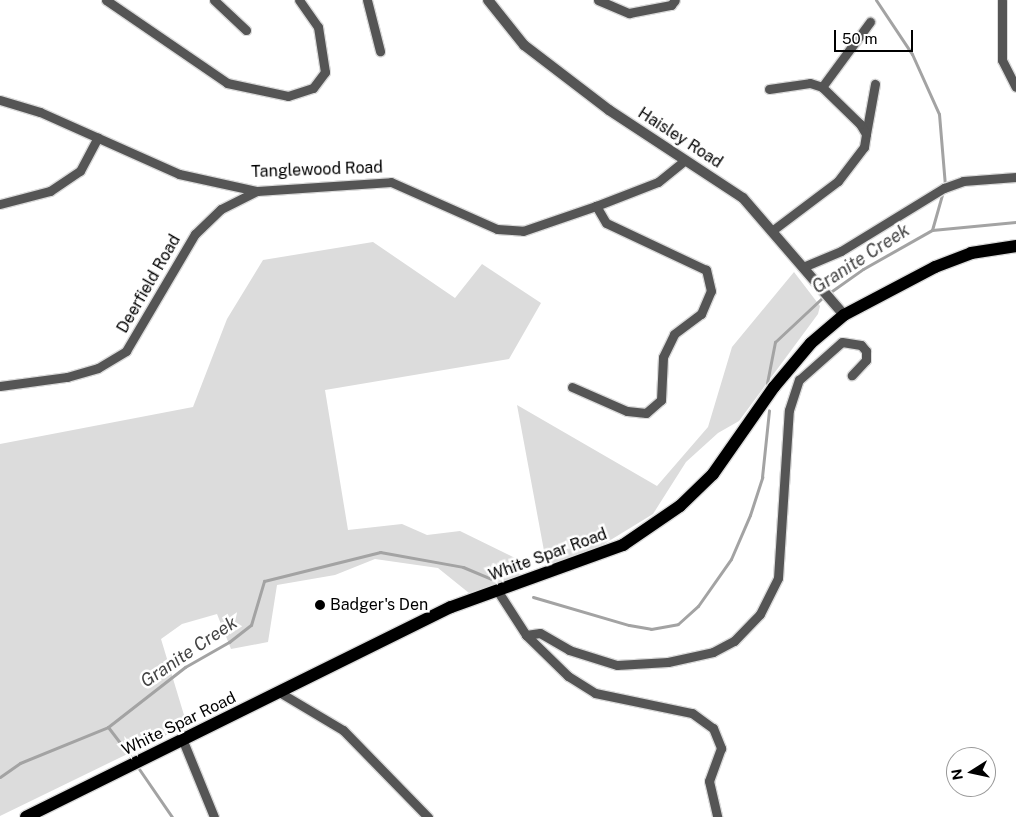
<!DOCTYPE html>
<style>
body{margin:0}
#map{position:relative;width:1016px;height:817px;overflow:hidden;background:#fff;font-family:"Public Sans",sans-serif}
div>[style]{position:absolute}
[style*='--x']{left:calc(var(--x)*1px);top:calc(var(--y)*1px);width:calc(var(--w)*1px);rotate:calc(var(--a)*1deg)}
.green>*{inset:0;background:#dcdcdc}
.stream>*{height:3px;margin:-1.5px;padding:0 1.5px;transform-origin:1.5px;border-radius:1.5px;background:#a3a3a3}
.roads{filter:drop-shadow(1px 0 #dbdbdb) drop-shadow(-1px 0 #dbdbdb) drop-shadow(0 1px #dbdbdb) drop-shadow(0 -1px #dbdbdb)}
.minor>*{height:9px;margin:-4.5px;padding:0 4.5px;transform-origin:4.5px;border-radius:4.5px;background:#555}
.tertiary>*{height:10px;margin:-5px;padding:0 5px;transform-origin:5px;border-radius:5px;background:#555}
.primary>*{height:12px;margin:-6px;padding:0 6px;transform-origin:6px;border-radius:6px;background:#000}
.dots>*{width:14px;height:14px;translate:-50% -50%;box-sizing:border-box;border:2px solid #fff;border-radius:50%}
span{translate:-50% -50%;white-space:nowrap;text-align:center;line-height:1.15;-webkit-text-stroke:5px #fff;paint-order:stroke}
.street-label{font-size:16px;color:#000}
.poi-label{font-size:16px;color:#000}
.left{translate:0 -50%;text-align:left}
.water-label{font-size:18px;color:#444;font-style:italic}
.north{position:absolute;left:946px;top:747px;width:50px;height:50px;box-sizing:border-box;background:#fff;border:1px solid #999;border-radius:50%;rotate:260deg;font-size:14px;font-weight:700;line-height:20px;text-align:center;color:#000}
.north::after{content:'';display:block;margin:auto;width:18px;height:22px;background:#000;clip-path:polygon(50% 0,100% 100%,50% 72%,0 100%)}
.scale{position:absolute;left:834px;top:30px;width:79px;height:22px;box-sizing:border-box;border:2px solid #000;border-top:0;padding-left:6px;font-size:15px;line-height:18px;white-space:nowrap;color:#000;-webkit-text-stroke:4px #fff;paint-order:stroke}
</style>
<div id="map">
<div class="green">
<div style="clip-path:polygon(373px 242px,455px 298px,482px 264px,541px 303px,509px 359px,325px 390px,348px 530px,402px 524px,427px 535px,460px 531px,515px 558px,520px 576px,469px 593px,438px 568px,375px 559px,335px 575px,277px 585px,268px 642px,231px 649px,217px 614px,182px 624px,161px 639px,187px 725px,0 816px,0 444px,193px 407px,227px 319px,263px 260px)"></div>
<div style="clip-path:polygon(794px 272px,820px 306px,818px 314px,739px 421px,718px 433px,686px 462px,653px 514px,604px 544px,547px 567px,517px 405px,657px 486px,708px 427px,732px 347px)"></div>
</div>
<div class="stream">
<div style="--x:876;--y:0;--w:65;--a:56.3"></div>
<div style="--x:912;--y:54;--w:66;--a:65.8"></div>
<div style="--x:939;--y:114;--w:71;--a:85.2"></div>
<div style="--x:932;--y:230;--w:41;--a:-74.2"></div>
<div style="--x:767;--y:383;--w:42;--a:-79"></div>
<div style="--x:775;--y:342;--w:64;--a:-43.1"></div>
<div style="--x:822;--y:298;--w:50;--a:-35.3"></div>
<div style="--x:863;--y:269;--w:79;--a:-29.5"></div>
<div style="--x:932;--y:230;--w:84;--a:-5.4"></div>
<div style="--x:533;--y:597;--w:100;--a:16.3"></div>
<div style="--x:629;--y:625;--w:22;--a:10"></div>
<div style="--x:651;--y:629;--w:27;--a:-10"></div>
<div style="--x:678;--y:624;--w:27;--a:-42"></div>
<div style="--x:698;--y:606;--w:57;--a:-54.9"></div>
<div style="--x:731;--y:559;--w:48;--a:-66.6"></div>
<div style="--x:750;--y:515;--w:40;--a:-72"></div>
<div style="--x:762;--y:477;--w:67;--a:-84"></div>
<div style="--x:108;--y:727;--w:43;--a:52.6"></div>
<div style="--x:137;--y:766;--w:62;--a:55.5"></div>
<div style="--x:0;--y:777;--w:24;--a:-35"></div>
<div style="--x:20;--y:763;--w:95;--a:-22.2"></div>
<div style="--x:108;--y:727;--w:98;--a:-37.9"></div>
<div style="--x:185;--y:667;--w:51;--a:-29.6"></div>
<div style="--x:229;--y:642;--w:28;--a:-38"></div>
<div style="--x:251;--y:625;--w:46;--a:-73.5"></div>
<div style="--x:264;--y:581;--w:120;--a:-14"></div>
<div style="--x:380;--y:552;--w:84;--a:10.2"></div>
<div style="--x:463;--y:567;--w:30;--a:23"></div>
</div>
<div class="roads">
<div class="minor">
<div style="--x:106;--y:0;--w:147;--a:34.4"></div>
<div style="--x:227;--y:83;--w:62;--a:12"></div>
<div style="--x:288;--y:96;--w:26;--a:-18"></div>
<div style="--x:313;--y:88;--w:20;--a:-53"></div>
<div style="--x:325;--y:72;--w:46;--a:-98.8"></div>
<div style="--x:318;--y:27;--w:33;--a:-125"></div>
<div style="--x:214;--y:0;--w:44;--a:43.2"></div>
<div style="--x:367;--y:0;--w:53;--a:75.7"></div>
<div style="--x:598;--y:0;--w:34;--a:23"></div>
<div style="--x:629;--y:13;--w:43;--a:-10.8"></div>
<div style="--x:671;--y:5;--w:6;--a:-51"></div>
<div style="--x:1002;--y:0;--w:60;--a:90"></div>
<div style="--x:1002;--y:60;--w:30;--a:63"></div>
<div style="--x:769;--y:89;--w:41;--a:-8.3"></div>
<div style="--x:810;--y:83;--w:13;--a:18"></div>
<div style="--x:0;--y:100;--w:42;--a:16.7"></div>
<div style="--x:40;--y:112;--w:152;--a:24"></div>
<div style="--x:179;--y:174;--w:80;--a:12.3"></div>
<div style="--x:257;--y:191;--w:134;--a:-3.8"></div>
<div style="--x:391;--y:182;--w:116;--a:23.9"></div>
<div style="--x:497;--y:229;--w:26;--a:4"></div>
<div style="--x:523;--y:231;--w:77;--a:-18.9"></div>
<div style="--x:596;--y:206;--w:66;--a:-21.2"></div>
<div style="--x:658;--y:182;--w:35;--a:-39"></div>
<div style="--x:866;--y:134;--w:51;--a:-79.8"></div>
<div style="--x:0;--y:204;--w:52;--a:-14.6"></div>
<div style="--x:50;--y:191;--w:36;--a:-34"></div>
<div style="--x:80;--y:171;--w:38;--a:-62"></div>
<div style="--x:773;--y:230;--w:81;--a:-37"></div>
<div style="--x:838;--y:181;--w:43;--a:-52.6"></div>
<div style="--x:864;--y:147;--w:13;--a:-81"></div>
<div style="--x:866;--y:134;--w:12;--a:-121"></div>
<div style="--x:860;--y:124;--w:53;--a:-135.8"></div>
<div style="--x:822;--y:87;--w:81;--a:-53.6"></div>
<div style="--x:803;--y:267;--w:41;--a:-22.8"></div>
<div style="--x:841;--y:251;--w:121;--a:-31.5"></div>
<div style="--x:944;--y:188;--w:20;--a:-20"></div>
<div style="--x:963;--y:181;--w:53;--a:-4.3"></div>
<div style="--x:0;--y:386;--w:68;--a:-7.7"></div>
<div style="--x:67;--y:377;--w:32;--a:-16"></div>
<div style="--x:98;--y:368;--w:33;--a:-31"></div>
<div style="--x:126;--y:351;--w:136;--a:-59.5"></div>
<div style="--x:195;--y:234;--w:36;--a:-44"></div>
<div style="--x:221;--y:209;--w:40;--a:-26.6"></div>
<div style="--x:572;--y:387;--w:60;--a:23.6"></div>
<div style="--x:627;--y:411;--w:19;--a:6"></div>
<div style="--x:646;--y:413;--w:20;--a:-41"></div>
<div style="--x:661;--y:400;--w:43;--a:-87.3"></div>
<div style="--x:663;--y:357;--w:25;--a:-64"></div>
<div style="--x:674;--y:334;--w:34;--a:-37"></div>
<div style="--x:701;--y:314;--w:25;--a:-67"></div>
<div style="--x:711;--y:291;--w:22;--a:-103"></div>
<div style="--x:706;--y:270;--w:110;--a:-154.8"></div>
<div style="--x:606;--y:223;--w:20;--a:-120"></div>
<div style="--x:497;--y:590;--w:54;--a:57.2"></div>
<div style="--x:526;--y:635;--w:59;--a:44.3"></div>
<div style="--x:568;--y:676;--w:32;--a:32"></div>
<div style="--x:595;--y:693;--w:99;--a:11.7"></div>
<div style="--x:692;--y:713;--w:26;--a:36"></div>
<div style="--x:713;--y:728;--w:22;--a:68"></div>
<div style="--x:721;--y:748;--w:35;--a:110"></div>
<div style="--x:709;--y:781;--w:37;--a:77"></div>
<div style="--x:526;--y:635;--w:14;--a:-8"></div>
<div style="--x:540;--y:633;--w:34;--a:30"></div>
<div style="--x:569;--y:650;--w:50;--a:17.4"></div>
<div style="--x:617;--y:665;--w:51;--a:-3.4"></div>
<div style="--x:668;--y:662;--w:46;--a:-12.5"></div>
<div style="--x:713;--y:652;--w:24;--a:-28"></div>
<div style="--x:734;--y:641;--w:37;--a:-46"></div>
<div style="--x:760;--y:614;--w:40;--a:-63.4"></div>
<div style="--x:778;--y:578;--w:168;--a:-86.3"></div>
<div style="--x:789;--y:410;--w:32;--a:-72"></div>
<div style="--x:799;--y:380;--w:57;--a:-41.5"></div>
<div style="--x:842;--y:342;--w:19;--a:9"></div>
<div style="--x:861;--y:345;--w:8;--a:50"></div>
<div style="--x:866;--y:351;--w:9;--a:90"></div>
<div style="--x:866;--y:360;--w:21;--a:133"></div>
<div style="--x:279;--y:692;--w:74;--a:30.7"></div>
<div style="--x:343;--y:730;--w:122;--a:45.7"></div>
<div style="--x:183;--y:741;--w:82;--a:67.8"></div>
</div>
<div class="tertiary">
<div style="--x:488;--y:0;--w:58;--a:51.3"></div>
<div style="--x:524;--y:45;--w:107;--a:37.4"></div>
<div style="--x:609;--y:110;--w:160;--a:33.3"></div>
<div style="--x:743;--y:198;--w:155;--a:49.2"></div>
</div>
<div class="primary">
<div style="--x:26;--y:817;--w:474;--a:-26.3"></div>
<div style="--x:451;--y:607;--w:183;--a:-19.8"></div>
<div style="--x:623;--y:545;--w:69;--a:-34.4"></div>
<div style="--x:680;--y:506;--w:46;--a:-44.1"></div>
<div style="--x:713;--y:474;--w:106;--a:-55"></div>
<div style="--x:774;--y:387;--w:57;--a:-49.9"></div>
<div style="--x:811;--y:343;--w:43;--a:-40.3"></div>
<div style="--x:844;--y:315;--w:103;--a:-27.8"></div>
<div style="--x:935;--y:267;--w:39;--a:-21"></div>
<div style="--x:971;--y:253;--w:46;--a:-8.8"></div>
</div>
</div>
<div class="dots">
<div style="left:320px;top:605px;background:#000"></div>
</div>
<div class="street-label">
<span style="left:680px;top:138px;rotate:33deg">Haisley Road</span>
<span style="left:317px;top:170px;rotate:-2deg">Tanglewood Road</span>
<span style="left:149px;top:284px;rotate:-60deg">Deerfield Road</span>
<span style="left:548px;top:555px;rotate:-20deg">White Spar Road</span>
<span style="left:179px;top:724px;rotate:-26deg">White Spar Road</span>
</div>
<div class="poi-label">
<span class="left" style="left:330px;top:605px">Badger's Den</span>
</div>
<div class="water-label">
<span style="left:861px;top:259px;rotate:-33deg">Granite Creek</span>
<span style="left:189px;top:652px;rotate:-34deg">Granite Creek</span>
</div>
<div class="north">N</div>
<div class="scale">50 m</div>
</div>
